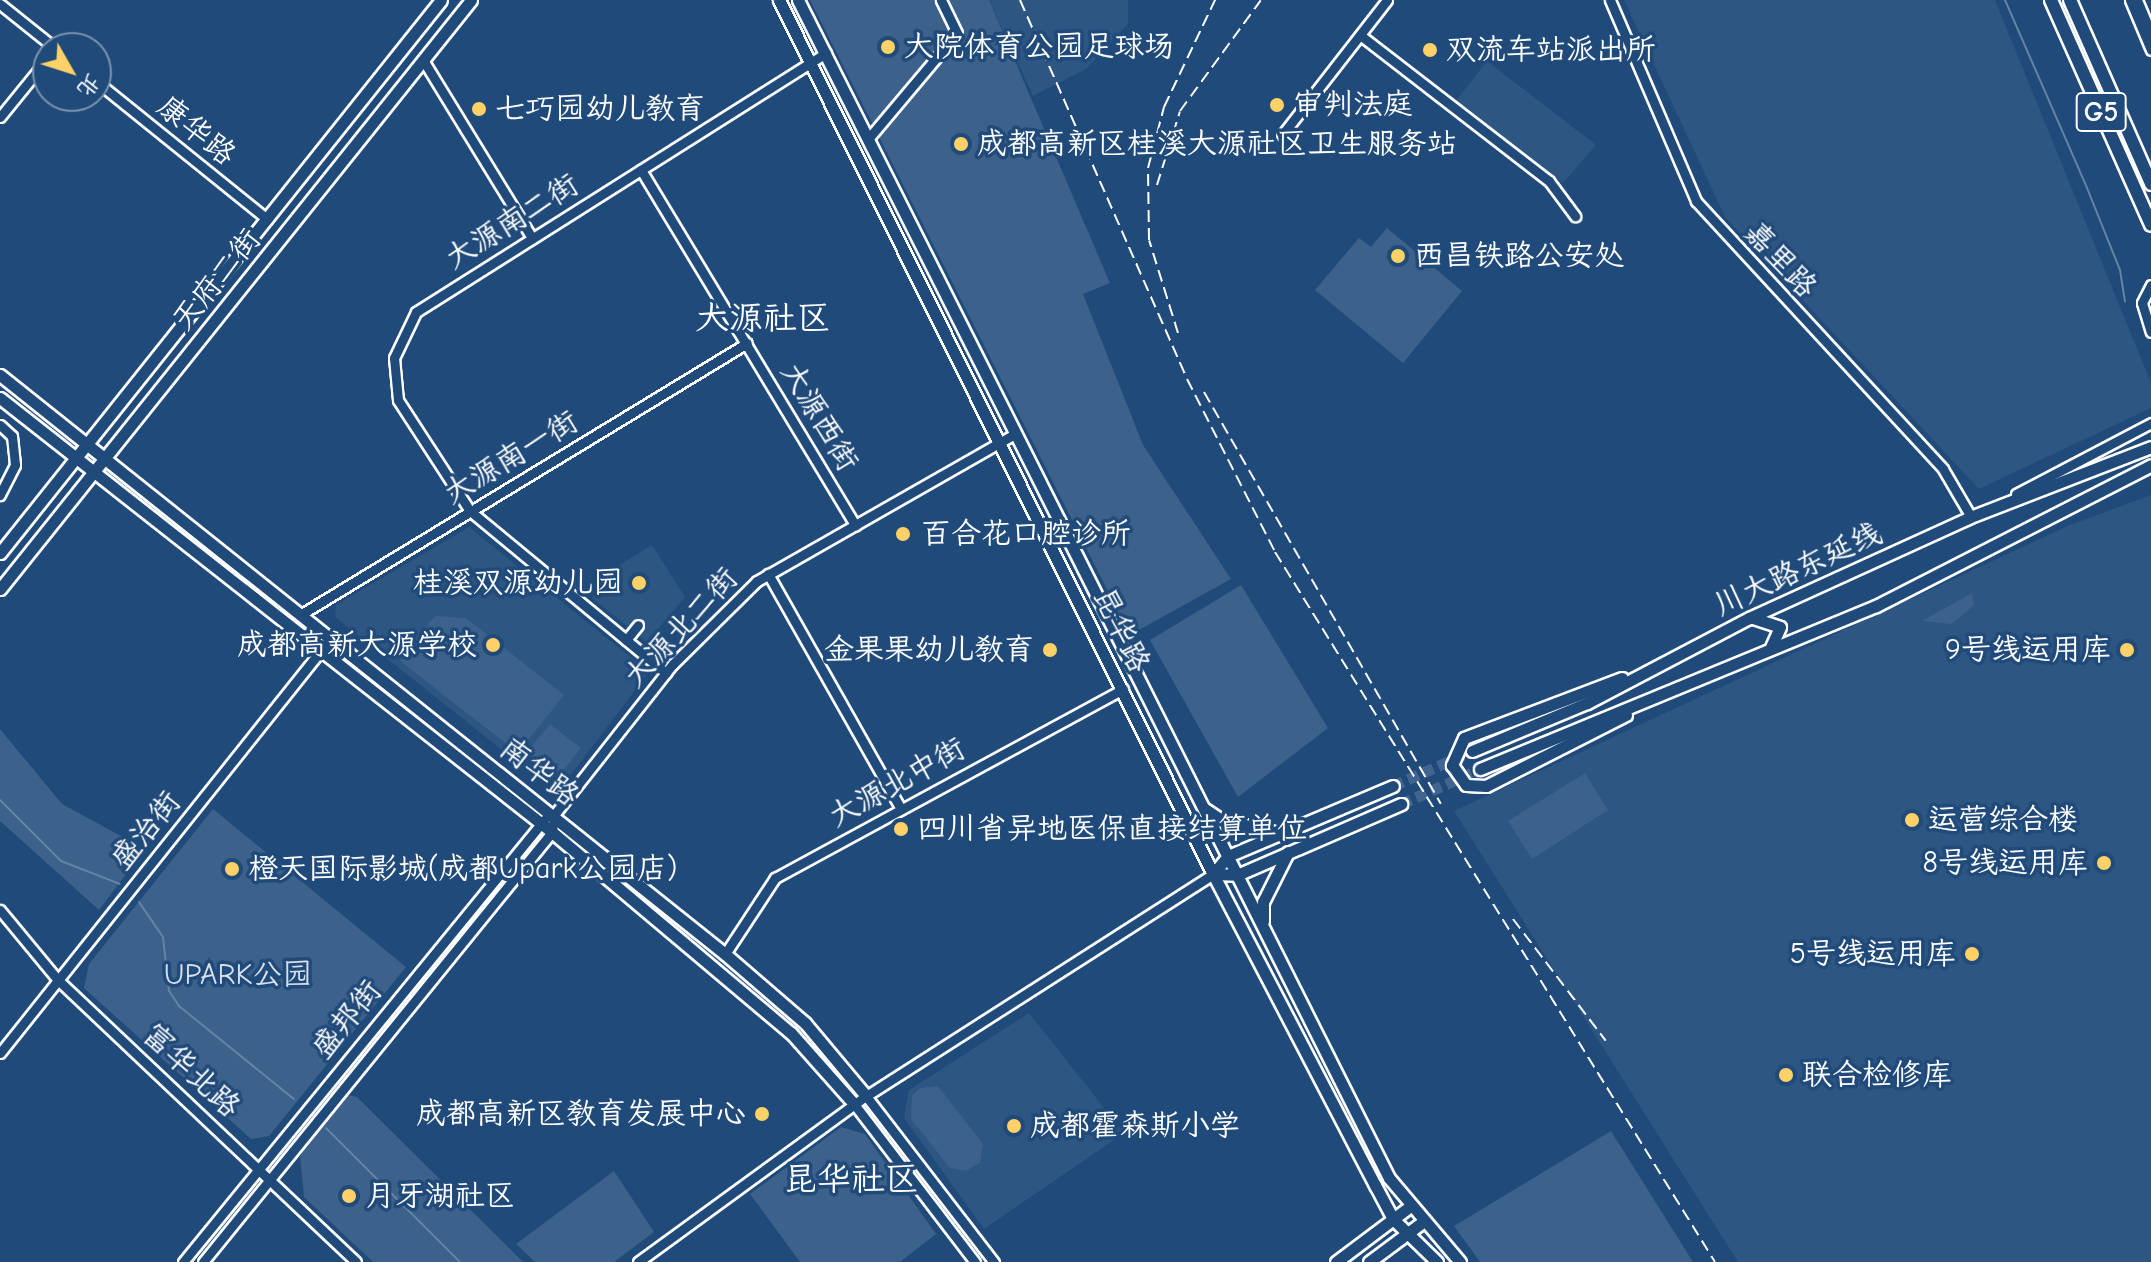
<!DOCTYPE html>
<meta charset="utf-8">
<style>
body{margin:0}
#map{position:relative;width:2151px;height:1262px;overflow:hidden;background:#1f4a7a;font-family:"Comic Neue","LXGW WenKai TC",sans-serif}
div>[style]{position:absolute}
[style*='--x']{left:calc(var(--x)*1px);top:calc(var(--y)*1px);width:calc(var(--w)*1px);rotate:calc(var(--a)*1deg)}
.built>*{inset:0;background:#2e5683}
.green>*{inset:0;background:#3c618b}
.stream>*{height:2px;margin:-1px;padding:0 1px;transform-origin:1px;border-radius:1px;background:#6583a4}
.major-tunnel>*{height:11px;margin-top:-5.5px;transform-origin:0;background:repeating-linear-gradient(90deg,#41658e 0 11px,transparent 0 16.5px)}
.roads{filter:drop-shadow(2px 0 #fff) drop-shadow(-2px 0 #fff) drop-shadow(0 2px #fff) drop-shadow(0 -2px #fff)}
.minor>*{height:9px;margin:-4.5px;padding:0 4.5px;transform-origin:4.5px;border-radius:4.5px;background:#1f4a7a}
.major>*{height:11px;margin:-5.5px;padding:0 5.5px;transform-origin:5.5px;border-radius:5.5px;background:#1f4a7a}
.highway>*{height:12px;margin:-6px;padding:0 6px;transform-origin:6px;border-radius:6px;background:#1f4a7a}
.rail>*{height:2px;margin-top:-1px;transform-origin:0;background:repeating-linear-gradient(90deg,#fff 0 12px,transparent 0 18px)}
.dots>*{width:22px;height:22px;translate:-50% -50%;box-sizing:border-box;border:4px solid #1f4a7a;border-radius:50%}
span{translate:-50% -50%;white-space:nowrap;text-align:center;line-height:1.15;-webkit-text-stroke:7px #1f4a7a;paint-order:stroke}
.shield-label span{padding:2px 6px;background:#1f4a7a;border:2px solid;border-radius:6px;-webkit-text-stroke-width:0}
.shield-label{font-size:28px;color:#fff;font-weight:700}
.poi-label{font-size:30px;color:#fff}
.left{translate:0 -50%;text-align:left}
.right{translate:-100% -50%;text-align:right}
.street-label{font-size:30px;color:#fff}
.park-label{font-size:30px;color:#d8dfe8}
.quarter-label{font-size:34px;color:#fff}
.north{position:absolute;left:32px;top:32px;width:80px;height:80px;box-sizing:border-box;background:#1f4a7a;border:2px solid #7992af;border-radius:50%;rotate:129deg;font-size:22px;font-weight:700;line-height:32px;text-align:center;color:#fff}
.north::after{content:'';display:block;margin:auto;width:28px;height:36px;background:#ffd166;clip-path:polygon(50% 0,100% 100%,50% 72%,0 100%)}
</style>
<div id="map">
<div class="built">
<div style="clip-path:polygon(989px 0,1128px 0,1128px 24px,1086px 69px,1033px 96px)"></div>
<div style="clip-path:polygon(1624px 0,1995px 0,2151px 383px,2151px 408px,1979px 489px,1725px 217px)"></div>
<div style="clip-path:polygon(1487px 61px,1596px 145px,1563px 183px,1455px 102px)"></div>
<div style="clip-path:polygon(2151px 495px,2151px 1262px,1738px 1262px,1454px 811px,2070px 525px)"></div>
<div style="clip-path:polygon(469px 527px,649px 672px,566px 781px,547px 786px,335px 617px,336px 605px)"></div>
<div style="clip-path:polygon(652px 545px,685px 597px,647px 642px,592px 598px,614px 568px)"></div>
<div style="clip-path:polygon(1029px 1013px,1124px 1133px,984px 1229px,904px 1118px,909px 1090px)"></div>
</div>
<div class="green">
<div style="clip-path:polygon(810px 0,989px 0,1110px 283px,1083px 294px,1143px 445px,1231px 579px,1130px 635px)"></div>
<div style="clip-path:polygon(1387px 228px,1462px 291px,1403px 363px,1315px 290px,1359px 238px,1371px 247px)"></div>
<div style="clip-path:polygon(1241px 585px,1328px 728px,1238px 797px,1150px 640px)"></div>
<div style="clip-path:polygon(1972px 593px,1974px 605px,1952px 624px,1922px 621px)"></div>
<div style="clip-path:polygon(435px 616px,466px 618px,564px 695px,518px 753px,400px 661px)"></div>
<div style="clip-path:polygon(550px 724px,581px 748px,554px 782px,523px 757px)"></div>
<div style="clip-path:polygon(0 729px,62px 804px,145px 849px,99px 910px,0 821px)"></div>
<div style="clip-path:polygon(1585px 773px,1608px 810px,1532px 859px,1508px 821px)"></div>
<div style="clip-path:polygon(213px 809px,406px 967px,269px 1136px,251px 1139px,84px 988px,89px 964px)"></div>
<div style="clip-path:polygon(938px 1086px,983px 1144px,980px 1163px,966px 1171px,950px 1168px,911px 1119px,912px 1096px,920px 1088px)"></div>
<div style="clip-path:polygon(347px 1095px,357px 1097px,523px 1262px,373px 1262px,304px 1197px,300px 1156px)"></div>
<div style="clip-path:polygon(841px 1127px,865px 1134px,936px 1234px,900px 1262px,800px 1262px,750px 1194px)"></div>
<div style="clip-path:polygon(1611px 1131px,1693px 1262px,1480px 1262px,1454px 1226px)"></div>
<div style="clip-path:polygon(614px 1171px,654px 1232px,614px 1262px,535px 1262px,516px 1244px)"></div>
</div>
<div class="stream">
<div style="--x:2005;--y:0;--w:205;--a:66.4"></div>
<div style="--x:2087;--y:188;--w:88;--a:68.1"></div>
<div style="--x:2120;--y:270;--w:32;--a:81"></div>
<div style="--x:0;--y:800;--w:86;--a:45"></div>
<div style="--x:61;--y:861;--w:63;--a:21.3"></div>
<div style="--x:139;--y:902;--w:42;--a:55.6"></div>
<div style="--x:163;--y:937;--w:54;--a:83.7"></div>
<div style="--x:169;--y:991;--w:18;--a:56"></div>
<div style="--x:179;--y:1006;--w:148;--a:39"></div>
<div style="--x:326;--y:1128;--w:190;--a:45"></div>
</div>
<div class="major-tunnel">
<div style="--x:1393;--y:786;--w:86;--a:-23.9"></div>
<div style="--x:1401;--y:804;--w:86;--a:-23.9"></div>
</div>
<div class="roads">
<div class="minor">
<div style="--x:1610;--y:0;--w:219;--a:66.8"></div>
<div style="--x:1696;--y:201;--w:364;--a:47.3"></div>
<div style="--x:1943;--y:469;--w:56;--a:59.7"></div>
<div style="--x:2130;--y:0;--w:54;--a:67.2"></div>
<div style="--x:2137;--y:0;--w:36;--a:67"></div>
<div style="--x:0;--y:4;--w:70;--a:38.7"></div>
<div style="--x:1360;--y:35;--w:239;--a:37.7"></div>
<div style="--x:1549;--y:181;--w:44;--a:53.4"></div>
<div style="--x:423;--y:60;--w:209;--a:58.5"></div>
<div style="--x:96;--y:81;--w:220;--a:38.9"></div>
<div style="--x:0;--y:117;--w:76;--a:-50.9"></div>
<div style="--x:1282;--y:135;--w:171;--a:-52.1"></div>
<div style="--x:868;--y:139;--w:138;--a:-50"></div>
<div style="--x:957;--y:33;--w:37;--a:-116"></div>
<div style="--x:641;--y:170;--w:415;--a:58.9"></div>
<div style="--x:2151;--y:285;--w:20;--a:117"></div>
<div style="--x:2142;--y:303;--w:30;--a:73"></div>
<div style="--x:0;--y:425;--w:16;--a:43"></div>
<div style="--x:12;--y:436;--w:29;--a:84"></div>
<div style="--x:15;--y:465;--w:34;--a:117"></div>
<div style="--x:2016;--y:494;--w:153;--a:-27.7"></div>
<div style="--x:768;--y:574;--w:270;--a:60.5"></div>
<div style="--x:300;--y:615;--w:523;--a:-31.32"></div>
<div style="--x:626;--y:640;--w:19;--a:-51"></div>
<div style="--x:666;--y:673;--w:254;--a:-140.4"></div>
<div style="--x:470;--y:511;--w:132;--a:-123"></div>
<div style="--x:398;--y:400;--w:42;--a:-95.4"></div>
<div style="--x:394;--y:358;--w:51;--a:-64.4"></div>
<div style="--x:416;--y:312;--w:485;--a:-32.3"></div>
<div style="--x:0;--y:910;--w:91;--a:50.4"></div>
<div style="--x:58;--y:980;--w:410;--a:43.4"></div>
<div style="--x:725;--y:954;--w:91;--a:-56.7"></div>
<div style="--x:775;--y:878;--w:396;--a:-28.5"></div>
<div style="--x:0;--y:1053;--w:529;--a:-51.44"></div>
<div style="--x:866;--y:1096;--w:210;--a:52.4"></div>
<div style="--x:854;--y:1104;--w:199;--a:52.6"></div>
<div style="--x:183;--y:1262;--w:571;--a:-50.76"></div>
<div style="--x:203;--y:1262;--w:554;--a:-50.94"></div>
<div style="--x:552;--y:832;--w:17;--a:-83"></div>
<div style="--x:554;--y:815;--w:192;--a:-51.8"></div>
<div style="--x:673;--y:664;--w:118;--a:-44.7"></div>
<div style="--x:757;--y:581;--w:298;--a:-29.7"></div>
<div style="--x:638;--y:1262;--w:282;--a:-36.1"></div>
<div style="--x:866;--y:1096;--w:412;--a:-32.6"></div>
</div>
<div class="major">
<div style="--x:779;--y:0;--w:976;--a:63.59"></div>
<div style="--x:1213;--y:874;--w:351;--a:62.5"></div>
<div style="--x:1375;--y:1185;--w:40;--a:62"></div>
<div style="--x:1394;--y:1220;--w:60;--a:44.3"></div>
<div style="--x:798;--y:0;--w:1318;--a:63.36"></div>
<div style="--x:1389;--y:1178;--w:110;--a:49.8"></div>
<div style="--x:0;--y:375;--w:928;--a:38.61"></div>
<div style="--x:725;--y:954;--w:106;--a:40.8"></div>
<div style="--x:805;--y:1023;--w:95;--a:50.1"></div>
<div style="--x:0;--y:398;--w:702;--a:38.18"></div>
<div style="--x:552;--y:832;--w:312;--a:40.1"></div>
<div style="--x:791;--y:1033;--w:95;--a:48.4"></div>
<div style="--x:0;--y:553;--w:707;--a:-51.43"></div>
<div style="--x:0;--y:589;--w:754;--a:-51.35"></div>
<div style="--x:1753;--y:618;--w:28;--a:18"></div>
<div style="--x:1780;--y:627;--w:22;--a:114"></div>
<div style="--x:1622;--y:678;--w:169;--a:159.2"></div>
<div style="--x:1464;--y:738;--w:30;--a:114"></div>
<div style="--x:1452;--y:765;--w:24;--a:55"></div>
<div style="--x:1466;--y:785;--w:20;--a:3"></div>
<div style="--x:1486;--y:786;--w:157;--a:-26.9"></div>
<div style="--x:1472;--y:751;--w:125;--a:-22.7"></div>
<div style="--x:1587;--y:703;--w:183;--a:-27.7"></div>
<div style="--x:1749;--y:618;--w:241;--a:-24.5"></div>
<div style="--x:1968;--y:518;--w:196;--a:-21.2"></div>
<div style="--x:1480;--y:769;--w:428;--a:-22.4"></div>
<div style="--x:1876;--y:606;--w:309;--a:-27.1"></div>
<div style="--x:1205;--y:809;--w:18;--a:34"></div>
<div style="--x:1220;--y:819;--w:61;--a:13.3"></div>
<div style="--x:1213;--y:874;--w:24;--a:2"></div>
<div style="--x:1237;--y:875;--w:179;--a:-23.4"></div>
<div style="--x:1213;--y:874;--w:23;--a:-50"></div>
<div style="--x:1228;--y:856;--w:179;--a:-23"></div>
<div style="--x:1263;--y:921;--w:19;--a:-90"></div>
<div style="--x:1263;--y:902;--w:56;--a:-63.4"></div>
<div style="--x:1336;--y:1262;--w:90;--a:-36.9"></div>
<div style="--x:1369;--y:1262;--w:69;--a:-36.7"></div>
</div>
<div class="highway">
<div style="--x:2051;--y:0;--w:246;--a:66"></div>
<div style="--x:2070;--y:0;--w:201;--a:66.2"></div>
</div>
</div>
<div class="rail">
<div style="--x:1020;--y:0;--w:414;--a:66.2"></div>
<div style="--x:1187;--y:379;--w:194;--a:63"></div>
<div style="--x:1275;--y:552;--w:835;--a:58.21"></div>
<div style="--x:1157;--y:185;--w:77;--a:-72.7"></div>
<div style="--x:1180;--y:111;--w:137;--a:-53.9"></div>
<div style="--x:1178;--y:333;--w:97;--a:-107.3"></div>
<div style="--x:1149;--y:240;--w:72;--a:-90.8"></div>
<div style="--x:1148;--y:168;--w:63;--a:-75.3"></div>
<div style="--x:1164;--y:107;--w:119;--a:-64.5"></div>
<div style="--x:1204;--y:392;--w:475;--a:60.1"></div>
<div style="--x:1513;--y:919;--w:153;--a:52.7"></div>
</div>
<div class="dots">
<div style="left:888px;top:47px;background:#ffd166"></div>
<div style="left:1430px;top:50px;background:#ffd166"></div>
<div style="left:1277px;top:105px;background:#ffd166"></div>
<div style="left:479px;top:109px;background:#ffd166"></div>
<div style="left:961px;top:144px;background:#ffd166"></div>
<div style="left:1398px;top:256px;background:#ffd166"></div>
<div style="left:903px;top:534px;background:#ffd166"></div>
<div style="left:639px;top:583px;background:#ffd166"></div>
<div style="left:493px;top:645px;background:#ffd166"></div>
<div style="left:1050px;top:650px;background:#ffd166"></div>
<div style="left:2127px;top:650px;background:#ffd166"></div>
<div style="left:1912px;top:820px;background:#ffd166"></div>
<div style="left:901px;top:829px;background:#ffd166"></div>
<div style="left:2104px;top:863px;background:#ffd166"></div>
<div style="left:232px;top:869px;background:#ffd166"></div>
<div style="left:1972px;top:954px;background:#ffd166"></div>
<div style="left:1786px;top:1075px;background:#ffd166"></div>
<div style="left:762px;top:1114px;background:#ffd166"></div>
<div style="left:1014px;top:1126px;background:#ffd166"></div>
<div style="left:349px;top:1196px;background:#ffd166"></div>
</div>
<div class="shield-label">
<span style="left:2101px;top:112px">G5</span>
</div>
<div class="poi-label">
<span class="left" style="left:904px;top:47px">大院体育公园足球场</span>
<span class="left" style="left:1446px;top:50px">双流车站派出所</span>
<span class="left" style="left:1293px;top:105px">审判法庭</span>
<span class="left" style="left:495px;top:109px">七巧园幼儿教育</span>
<span class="left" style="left:977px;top:144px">成都高新区桂溪大源社区卫生服务站</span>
<span class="left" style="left:1414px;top:256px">西昌铁路公安处</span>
<span class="left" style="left:921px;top:534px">百合花口腔诊所</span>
<span class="right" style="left:623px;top:583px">桂溪双源幼儿园</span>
<span class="right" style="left:477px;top:645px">成都高新大源学校</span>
<span class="right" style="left:1034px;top:650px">金果果幼儿教育</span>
<span class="right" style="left:2111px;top:650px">9号线运用库</span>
<span class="left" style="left:1928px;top:820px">运营综合楼</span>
<span class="left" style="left:917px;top:829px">四川省异地医保直接结算单位</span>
<span class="right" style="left:2088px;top:863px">8号线运用库</span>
<span class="left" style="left:248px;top:869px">橙天国际影城(成都Upark公园店)</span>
<span class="right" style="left:1956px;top:954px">5号线运用库</span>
<span class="left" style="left:1802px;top:1075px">联合检修库</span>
<span class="right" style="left:746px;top:1114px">成都高新区教育发展中心</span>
<span class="left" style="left:1030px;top:1126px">成都霍森斯小学</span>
<span class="left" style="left:365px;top:1196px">月牙湖社区</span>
</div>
<div class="street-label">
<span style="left:196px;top:131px;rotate:39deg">康华路</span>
<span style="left:512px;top:222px;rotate:-32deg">大源南二街</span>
<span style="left:1780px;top:260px;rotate:47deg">嘉里路</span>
<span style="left:217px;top:280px;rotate:-51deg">天府二街</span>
<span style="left:819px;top:417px;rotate:59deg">大源西街</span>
<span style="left:511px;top:458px;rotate:-31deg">大源南一街</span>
<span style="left:1798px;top:570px;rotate:-25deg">川大路东延线</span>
<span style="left:681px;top:628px;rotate:-47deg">大源北二街</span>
<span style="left:1121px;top:630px;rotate:64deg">昆华路</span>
<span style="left:539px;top:772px;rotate:38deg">南华路</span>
<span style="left:897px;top:783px;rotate:-29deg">大源北中街</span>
<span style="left:146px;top:831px;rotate:-51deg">盛治街</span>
<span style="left:347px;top:1020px;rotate:-51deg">盛邦街</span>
<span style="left:191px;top:1071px;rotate:43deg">富华北路</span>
</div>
<div class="park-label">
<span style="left:238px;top:975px">UPARK公园</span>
</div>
<div class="quarter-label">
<span style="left:763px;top:319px">大源社区</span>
<span style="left:851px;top:1180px">昆华社区</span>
</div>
<div class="north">北</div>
</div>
